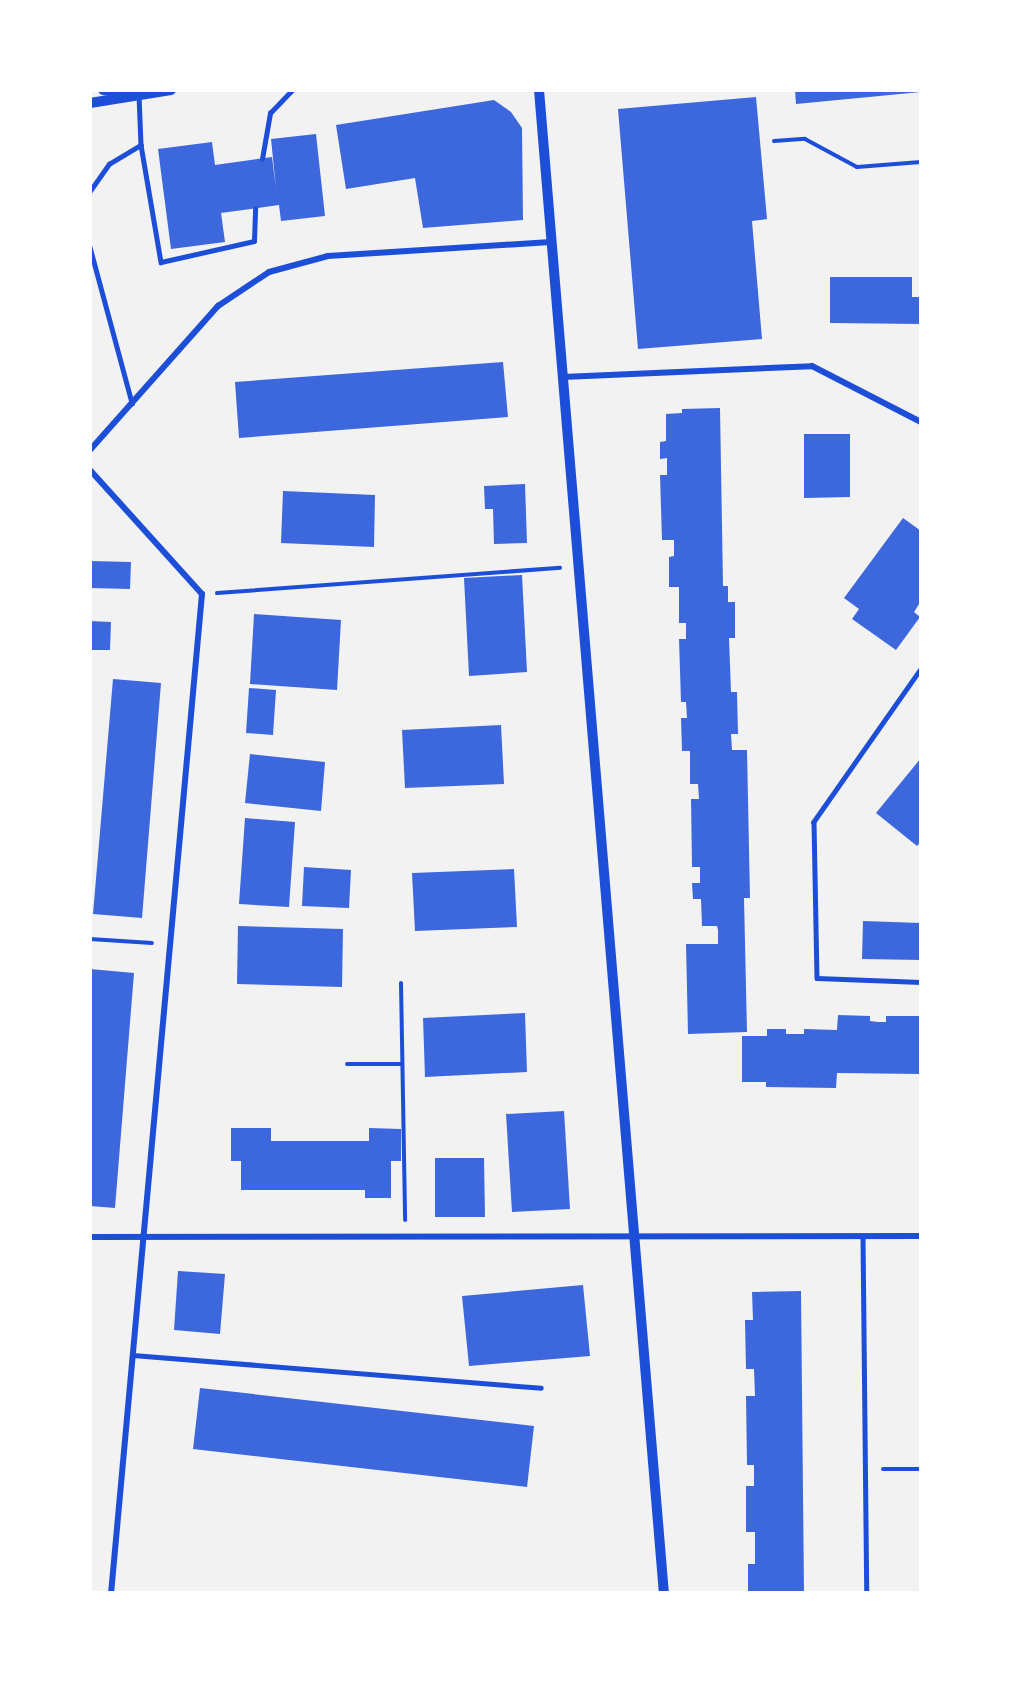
<!DOCTYPE html>
<style>
body{margin:0}
#map{position:relative;width:1011px;height:1683px;overflow:hidden;background:#f2f2f2;font-family:Manrope,sans-serif}
div>[style]{position:absolute}
[style*='--x']{left:calc(var(--x)*1px);top:calc(var(--y)*1px);width:calc(var(--w)*1px);rotate:calc(var(--a)*1deg)}
.building>*{inset:0;background:#3d67dc}
.path>*{height:4px;margin:-2px;padding:0 2px;transform-origin:2px;border-radius:2px;background:#1d4ed8}
.service>*{height:4.5px;margin:-2.25px;padding:0 2.25px;transform-origin:2.25px;border-radius:2.25px;background:#1d4ed8}
.minor>*{height:6px;margin:-3px;padding:0 3px;transform-origin:3px;border-radius:3px;background:#1d4ed8}
.tertiary>*{height:10px;margin:-5px;padding:0 5px;transform-origin:5px;border-radius:5px;background:#1d4ed8}
span{translate:-50% -50%;white-space:nowrap;text-align:center;line-height:1.15;-webkit-text-stroke:4.5px #fff;paint-order:stroke}
.frame{position:absolute;inset:0;border:92px solid #fff;pointer-events:none}
</style>
<div id="map">
<div class="building">
<div style="clip-path:polygon(795px 90px,921px 90px,921px 92px,796px 104px)"></div>
<div style="clip-path:polygon(756px 97px,767px 219px,752px 221px,762px 339px,638px 349px,618px 109px)"></div>
<div style="clip-path:polygon(494px 100px,511px 112px,522px 128px,523px 220px,423px 228px,415px 178px,346px 189px,336px 125px)"></div>
<div style="clip-path:polygon(316px 134px,325px 216px,281px 221px,279px 205px,221px 213px,225px 242px,171px 249px,158px 149px,212px 142px,215px 165px,272px 157px,276px 188px,271px 139px)"></div>
<div style="clip-path:polygon(830px 277px,912px 277px,912px 297px,921px 297px,921px 324px,830px 323px)"></div>
<div style="clip-path:polygon(503px 362px,508px 417px,239px 438px,235px 382px)"></div>
<div style="clip-path:polygon(720px 408px,723px 586px,728px 586px,728px 602px,735px 602px,735px 638px,729px 638px,731px 692px,737px 692px,738px 734px,731px 734px,732px 750px,747px 750px,750px 898px,744px 898px,747px 1032px,688px 1034px,686px 944px,718px 944px,718px 930px,717px 926px,702px 926px,701px 899px,693px 899px,692px 883px,700px 883px,700px 867px,692px 867px,691px 799px,699px 799px,698px 784px,690px 784px,690px 751px,682px 751px,681px 718px,687px 718px,686px 702px,681px 702px,679px 639px,686px 639px,686px 623px,679px 623px,679px 587px,669px 587px,669px 557px,674px 556px,674px 540px,662px 540px,660px 475px,667px 475px,667px 458px,660px 459px,660px 442px,666px 441px,666px 414px,682px 413px,682px 409px)"></div>
<div style="clip-path:polygon(804px 434px,850px 434px,850px 497px,804px 498px)"></div>
<div style="clip-path:polygon(525px 484px,527px 543px,494px 544px,493px 509px,485px 509px,484px 486px)"></div>
<div style="clip-path:polygon(283px 491px,375px 495px,374px 547px,281px 543px)"></div>
<div style="clip-path:polygon(903px 518px,921px 531px,921px 601px,914px 612px,920px 617px,896px 650px,852px 619px,859px 609px,844px 598px)"></div>
<div style="clip-path:polygon(90px 561px,131px 562px,130px 589px,90px 588px)"></div>
<div style="clip-path:polygon(522px 575px,527px 672px,469px 676px,464px 578px)"></div>
<div style="clip-path:polygon(254px 614px,341px 620px,337px 690px,250px 684px)"></div>
<div style="clip-path:polygon(90px 621px,111px 622px,110px 650px,90px 650px)"></div>
<div style="clip-path:polygon(113px 679px,161px 683px,142px 918px,93px 914px)"></div>
<div style="clip-path:polygon(249px 688px,276px 690px,273px 735px,246px 733px)"></div>
<div style="clip-path:polygon(501px 725px,504px 784px,405px 788px,402px 730px)"></div>
<div style="clip-path:polygon(250px 754px,325px 762px,321px 811px,245px 803px)"></div>
<div style="clip-path:polygon(921px 758px,921px 841px,917px 846px,876px 813px)"></div>
<div style="clip-path:polygon(245px 818px,295px 822px,289px 907px,239px 904px)"></div>
<div style="clip-path:polygon(304px 867px,351px 870px,349px 908px,302px 906px)"></div>
<div style="clip-path:polygon(514px 869px,517px 927px,415px 931px,412px 873px)"></div>
<div style="clip-path:polygon(863px 921px,921px 923px,921px 960px,862px 959px)"></div>
<div style="clip-path:polygon(238px 926px,343px 929px,342px 987px,237px 984px)"></div>
<div style="clip-path:polygon(90px 969px,134px 973px,115px 1208px,90px 1206px)"></div>
<div style="clip-path:polygon(525px 1013px,527px 1072px,425px 1077px,423px 1018px)"></div>
<div style="clip-path:polygon(838px 1015px,870px 1016px,870px 1021px,878px 1022px,886px 1022px,886px 1016px,921px 1016px,921px 1074px,837px 1073px,836px 1088px,766px 1087px,766px 1082px,742px 1082px,742px 1036px,767px 1036px,767px 1029px,786px 1029px,786px 1034px,804px 1034px,804px 1029px,837px 1030px)"></div>
<div style="clip-path:polygon(564px 1111px,570px 1209px,512px 1212px,506px 1114px)"></div>
<div style="clip-path:polygon(231px 1128px,271px 1128px,271px 1141px,369px 1141px,369px 1128px,401px 1129px,401px 1161px,391px 1161px,391px 1198px,365px 1198px,365px 1190px,241px 1190px,241px 1161px,231px 1161px)"></div>
<div style="clip-path:polygon(435px 1158px,484px 1158px,485px 1217px,435px 1217px)"></div>
<div style="clip-path:polygon(178px 1271px,225px 1274px,220px 1334px,174px 1330px)"></div>
<div style="clip-path:polygon(583px 1285px,590px 1356px,469px 1366px,462px 1296px)"></div>
<div style="clip-path:polygon(801px 1291px,804px 1593px,748px 1593px,748px 1564px,755px 1564px,755px 1532px,746px 1532px,746px 1486px,754px 1486px,754px 1465px,747px 1465px,746px 1396px,755px 1396px,754px 1369px,746px 1369px,745px 1320px,753px 1320px,752px 1292px)"></div>
<div style="clip-path:polygon(200px 1388px,534px 1426px,527px 1487px,193px 1449px)"></div>
</div>
<div class="path">
<div style="--x:774;--y:141;--w:31;--a:-4"></div>
<div style="--x:805;--y:139;--w:59;--a:28.3"></div>
<div style="--x:857;--y:167;--w:64;--a:-4.5"></div>
<div style="--x:217;--y:593;--w:344;--a:-4.2"></div>
<div style="--x:90;--y:939;--w:62;--a:3.7"></div>
<div style="--x:401;--y:983;--w:237;--a:89"></div>
<div style="--x:347;--y:1064;--w:55;--a:0"></div>
<div style="--x:883;--y:1469;--w:38;--a:0"></div>
</div>
<div class="service">
<div style="--x:139;--y:95;--w:50;--a:87.7"></div>
<div style="--x:141;--y:145;--w:119;--a:80.3"></div>
<div style="--x:161;--y:262;--w:95;--a:-12.7"></div>
<div style="--x:254;--y:241;--w:32;--a:-88"></div>
<div style="--x:262;--y:159;--w:47;--a:-80.1"></div>
<div style="--x:270;--y:113;--w:32;--a:-46"></div>
<div style="--x:90;--y:191;--w:33;--a:-55"></div>
<div style="--x:109;--y:164;--w:37;--a:-31"></div>
<div style="--x:90;--y:247;--w:162;--a:74.9"></div>
<div style="--x:921;--y:669;--w:187;--a:125"></div>
<div style="--x:814;--y:822;--w:156;--a:88.9"></div>
<div style="--x:817;--y:978;--w:104;--a:2.2"></div>
<div style="--x:863;--y:1236;--w:357;--a:89.4"></div>
<div style="--x:133;--y:1355;--w:409;--a:4.6"></div>
</div>
<div class="minor">
<div style="--x:563;--y:377;--w:249;--a:-2.5"></div>
<div style="--x:812;--y:366;--w:123;--a:27.2"></div>
<div style="--x:90;--y:450;--w:193;--a:-48.4"></div>
<div style="--x:218;--y:306;--w:61;--a:-33.7"></div>
<div style="--x:269;--y:272;--w:61;--a:-15.2"></div>
<div style="--x:328;--y:256;--w:223;--a:-3.6"></div>
<div style="--x:90;--y:470;--w:167;--a:47.9"></div>
<div style="--x:202;--y:594;--w:1003;--a:95.2"></div>
<div style="--x:90;--y:1237;--w:831;--a:-0.07"></div>
</div>
<div class="tertiary">
<div style="--x:103;--y:90;--w:24;--a:7"></div>
<div style="--x:539;--y:90;--w:1508;--a:85.25"></div>
<div style="--x:90;--y:103;--w:82;--a:-9.1"></div>
</div>
<div class="frame"></div>
</div>
